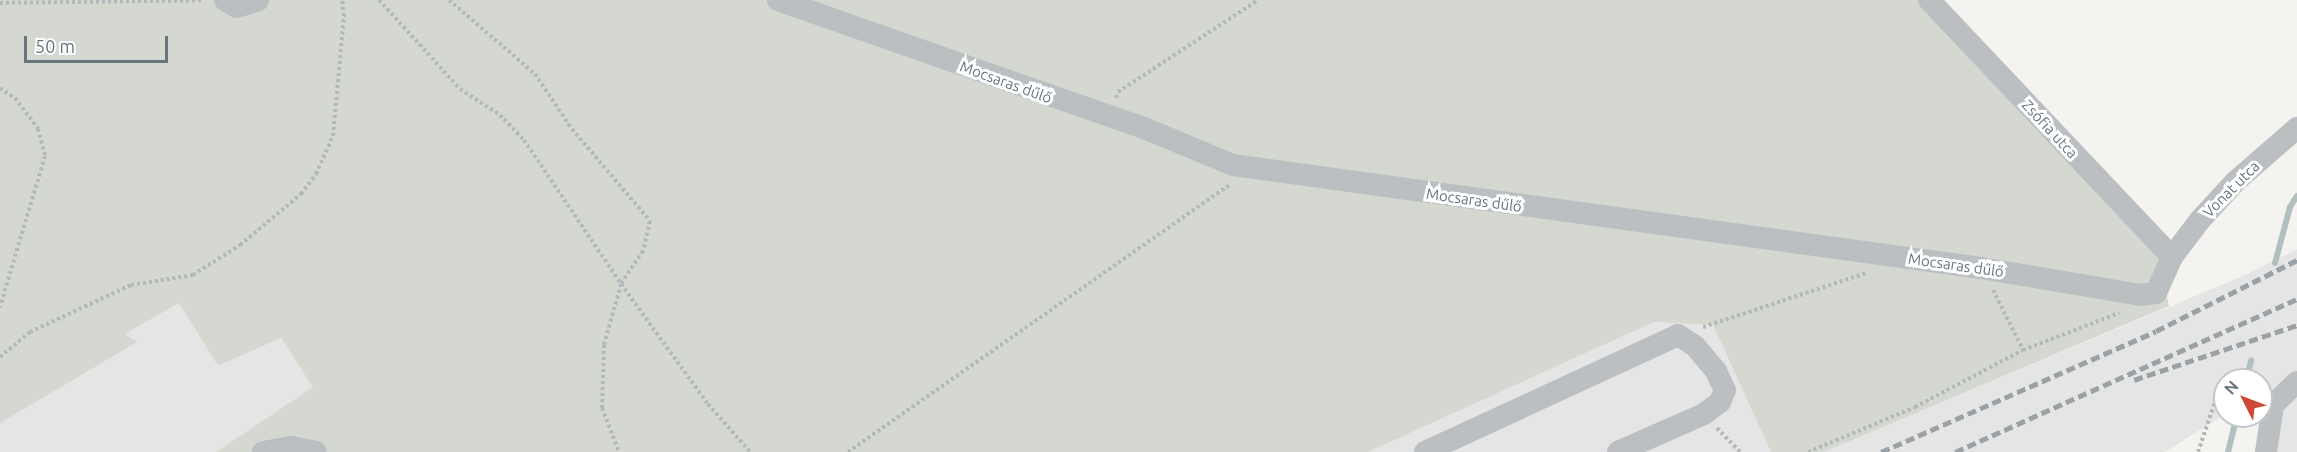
<!DOCTYPE html>
<meta charset="utf-8">
<style>
body{margin:0}
#map{position:relative;width:2297px;height:452px;overflow:hidden;background:#f4f3f0;font-family:Ubuntu,sans-serif}
div>[style]{position:absolute}
[style*='--x']{left:calc(var(--x)*1px);top:calc(var(--y)*1px);width:calc(var(--w)*1px);rotate:calc(var(--a)*1deg)}
.built>*{inset:0;background:#e4e5e4}
.green>*{inset:0;background:#d4d8d0}
.stream>*{height:6px;margin:-3px;padding:0 3px;transform-origin:3px;border-radius:3px;background:#b1bfc1}
.path>*{height:4px;margin-top:-2px;transform-origin:0;background:repeating-linear-gradient(90deg,#b5b8ba 0 3px,transparent 0 6px)}
.minor>*{height:22px;margin:-11px;padding:0 11px;transform-origin:11px;border-radius:11px;background:#bbbfc2}
.rail>*{height:4.5px;margin-top:-2.25px;transform-origin:0;background:repeating-linear-gradient(90deg,#9ba2a6 0 9px,transparent 0 13.5px)}
span{translate:-50% -50%;white-space:nowrap;text-align:center;line-height:1.15;-webkit-text-stroke:6px #fff;paint-order:stroke}
.street-label{font-size:15px;color:#66767e}
.north{position:absolute;left:2213px;top:368px;width:60px;height:60px;box-sizing:border-box;background:#fff;border:2px solid #c2c8cb;border-radius:50%;rotate:312deg;font-size:16px;font-weight:700;line-height:24px;text-align:center;color:#66767e}
.north::after{content:'';display:block;margin:auto;width:21px;height:27px;background:#cd4837;clip-path:polygon(50% 0,100% 100%,50% 72%,0 100%)}
.scale{position:absolute;left:24px;top:36px;width:144px;height:27px;box-sizing:border-box;border:3px solid #66767e;border-top:0;padding-left:8px;font-size:18px;line-height:21px;white-space:nowrap;color:#66767e;-webkit-text-stroke:4px #fff;paint-order:stroke}
</style>
<div id="map">
<div class="built">
<div style="clip-path:polygon(2297px 249px,2297px 452px,2260px 452px,2269px 387px,2261px 392px,2261px 380px,2225px 380px,2225px 414px,2165px 452px,1824px 452px,2245px 275px)"></div>
<div style="clip-path:polygon(179px 303px,218px 366px,281px 338px,314px 387px,216px 452px,0 452px,0 406px)"></div>
<div style="clip-path:polygon(1654px 322px,1713px 325px,1771px 452px,1368px 452px)"></div>
</div>
<div class="green">
<div style="clip-path:polygon(0 0,1937px 0,2154px 240px,2169px 306px,1824px 452px,1771px 452px,1713px 325px,1654px 322px,1368px 452px,216px 452px,313px 387px,281px 338px,218px 366px,179px 303px,125px 334px,137px 342px,0 423px)"></div>
</div>
<div class="stream">
<div style="--x:2275;--y:263;--w:58;--a:-75"></div>
<div style="--x:2290;--y:207;--w:13;--a:-58"></div>
<div style="--x:2246;--y:380;--w:20;--a:-75"></div>
<div style="--x:2228;--y:452;--w:37;--a:-76"></div>
</div>
<div class="path">
<div style="--x:379;--y:0;--w:120;--a:47.7"></div>
<div style="--x:460;--y:89;--w:48;--a:33"></div>
<div style="--x:500;--y:115;--w:35;--a:46"></div>
<div style="--x:524;--y:140;--w:174;--a:56"></div>
<div style="--x:621;--y:284;--w:148;--a:54.1"></div>
<div style="--x:708;--y:404;--w:64;--a:48.8"></div>
<div style="--x:449;--y:0;--w:113;--a:40.7"></div>
<div style="--x:535;--y:74;--w:66;--a:56.1"></div>
<div style="--x:572;--y:129;--w:121;--a:49.7"></div>
<div style="--x:650;--y:221;--w:31;--a:103"></div>
<div style="--x:643;--y:251;--w:40;--a:124"></div>
<div style="--x:621;--y:284;--w:63;--a:105.6"></div>
<div style="--x:604;--y:345;--w:63;--a:91.8"></div>
<div style="--x:602;--y:408;--w:47;--a:68.9"></div>
<div style="--x:0;--y:3;--w:204;--a:-0.8"></div>
<div style="--x:0;--y:88;--w:18;--a:34"></div>
<div style="--x:15;--y:98;--w:39;--a:53"></div>
<div style="--x:38;--y:129;--w:28;--a:75"></div>
<div style="--x:45;--y:156;--w:158;--a:106.6"></div>
<div style="--x:1116;--y:98;--w:6;--a:-72"></div>
<div style="--x:1118;--y:92;--w:168;--a:-33.3"></div>
<div style="--x:1993;--y:290;--w:67;--a:63.4"></div>
<div style="--x:1703;--y:327;--w:172;--a:-18.3"></div>
<div style="--x:0;--y:357;--w:39;--a:-40"></div>
<div style="--x:30;--y:332;--w:111;--a:-25"></div>
<div style="--x:131;--y:285;--w:63;--a:-9.2"></div>
<div style="--x:193;--y:275;--w:56;--a:-32.6"></div>
<div style="--x:240;--y:245;--w:80;--a:-39.9"></div>
<div style="--x:301;--y:194;--w:25;--a:-53"></div>
<div style="--x:316;--y:174;--w:42;--a:-65.9"></div>
<div style="--x:333;--y:136;--w:121;--a:-84.8"></div>
<div style="--x:344;--y:16;--w:16;--a:-97"></div>
<div style="--x:1717;--y:428;--w:33;--a:46"></div>
<div style="--x:848;--y:452;--w:467;--a:-35"></div>
<div style="--x:1808;--y:452;--w:116;--a:-22.8"></div>
<div style="--x:1915;--y:407;--w:122;--a:-27.8"></div>
<div style="--x:2023;--y:350;--w:103;--a:-21.1"></div>
<div style="--x:2198;--y:452;--w:75;--a:-71.3"></div>
</div>
<div class="minor">
<div style="--x:225;--y:0;--w:14;--a:30"></div>
<div style="--x:237;--y:7;--w:22;--a:-18"></div>
<div style="--x:778;--y:0;--w:388;--a:19.3"></div>
<div style="--x:1144;--y:128;--w:96;--a:22.6"></div>
<div style="--x:1233;--y:165;--w:755;--a:7.84"></div>
<div style="--x:1981;--y:268;--w:162;--a:9.6"></div>
<div style="--x:2141;--y:295;--w:15;--a:-8"></div>
<div style="--x:2156;--y:293;--w:39;--a:-66"></div>
<div style="--x:2172;--y:257;--w:46;--a:-52.9"></div>
<div style="--x:2200;--y:220;--w:53;--a:-47.3"></div>
<div style="--x:2236;--y:181;--w:81;--a:-41"></div>
<div style="--x:1929;--y:0;--w:354;--a:46.6"></div>
<div style="--x:263;--y:452;--w:28;--a:-10"></div>
<div style="--x:291;--y:447;--w:25;--a:11"></div>
<div style="--x:1425;--y:452;--w:279;--a:-24.8"></div>
<div style="--x:1678;--y:335;--w:20;--a:33"></div>
<div style="--x:1695;--y:346;--w:33;--a:50"></div>
<div style="--x:1716;--y:371;--w:21;--a:65"></div>
<div style="--x:1725;--y:390;--w:13;--a:113"></div>
<div style="--x:1720;--y:402;--w:20;--a:143"></div>
<div style="--x:1704;--y:414;--w:94;--a:156.2"></div>
<div style="--x:2266;--y:452;--w:48;--a:-81.5"></div>
<div style="--x:2273;--y:405;--w:33;--a:-44"></div>
</div>
<div class="rail">
<div style="--x:2134;--y:380;--w:172;--a:-18.6"></div>
<div style="--x:1881;--y:452;--w:300;--a:-23.7"></div>
<div style="--x:2156;--y:331;--w:158;--a:-26.7"></div>
<div style="--x:1955;--y:452;--w:375;--a:-24.1"></div>
</div>
<div class="street-label">
<span style="left:1006px;top:82px;rotate:20deg">Mocsaras dűlő</span>
<span style="left:2050px;top:129px;rotate:47deg">Zsófia utca</span>
<span style="left:2231px;top:189px;rotate:-45deg">Vonat utca</span>
<span style="left:1474px;top:200px;rotate:8deg">Mocsaras dűlő</span>
<span style="left:1956px;top:265px;rotate:8deg">Mocsaras dűlő</span>
</div>
<div class="north">N</div>
<div class="scale">50 m</div>
</div>
